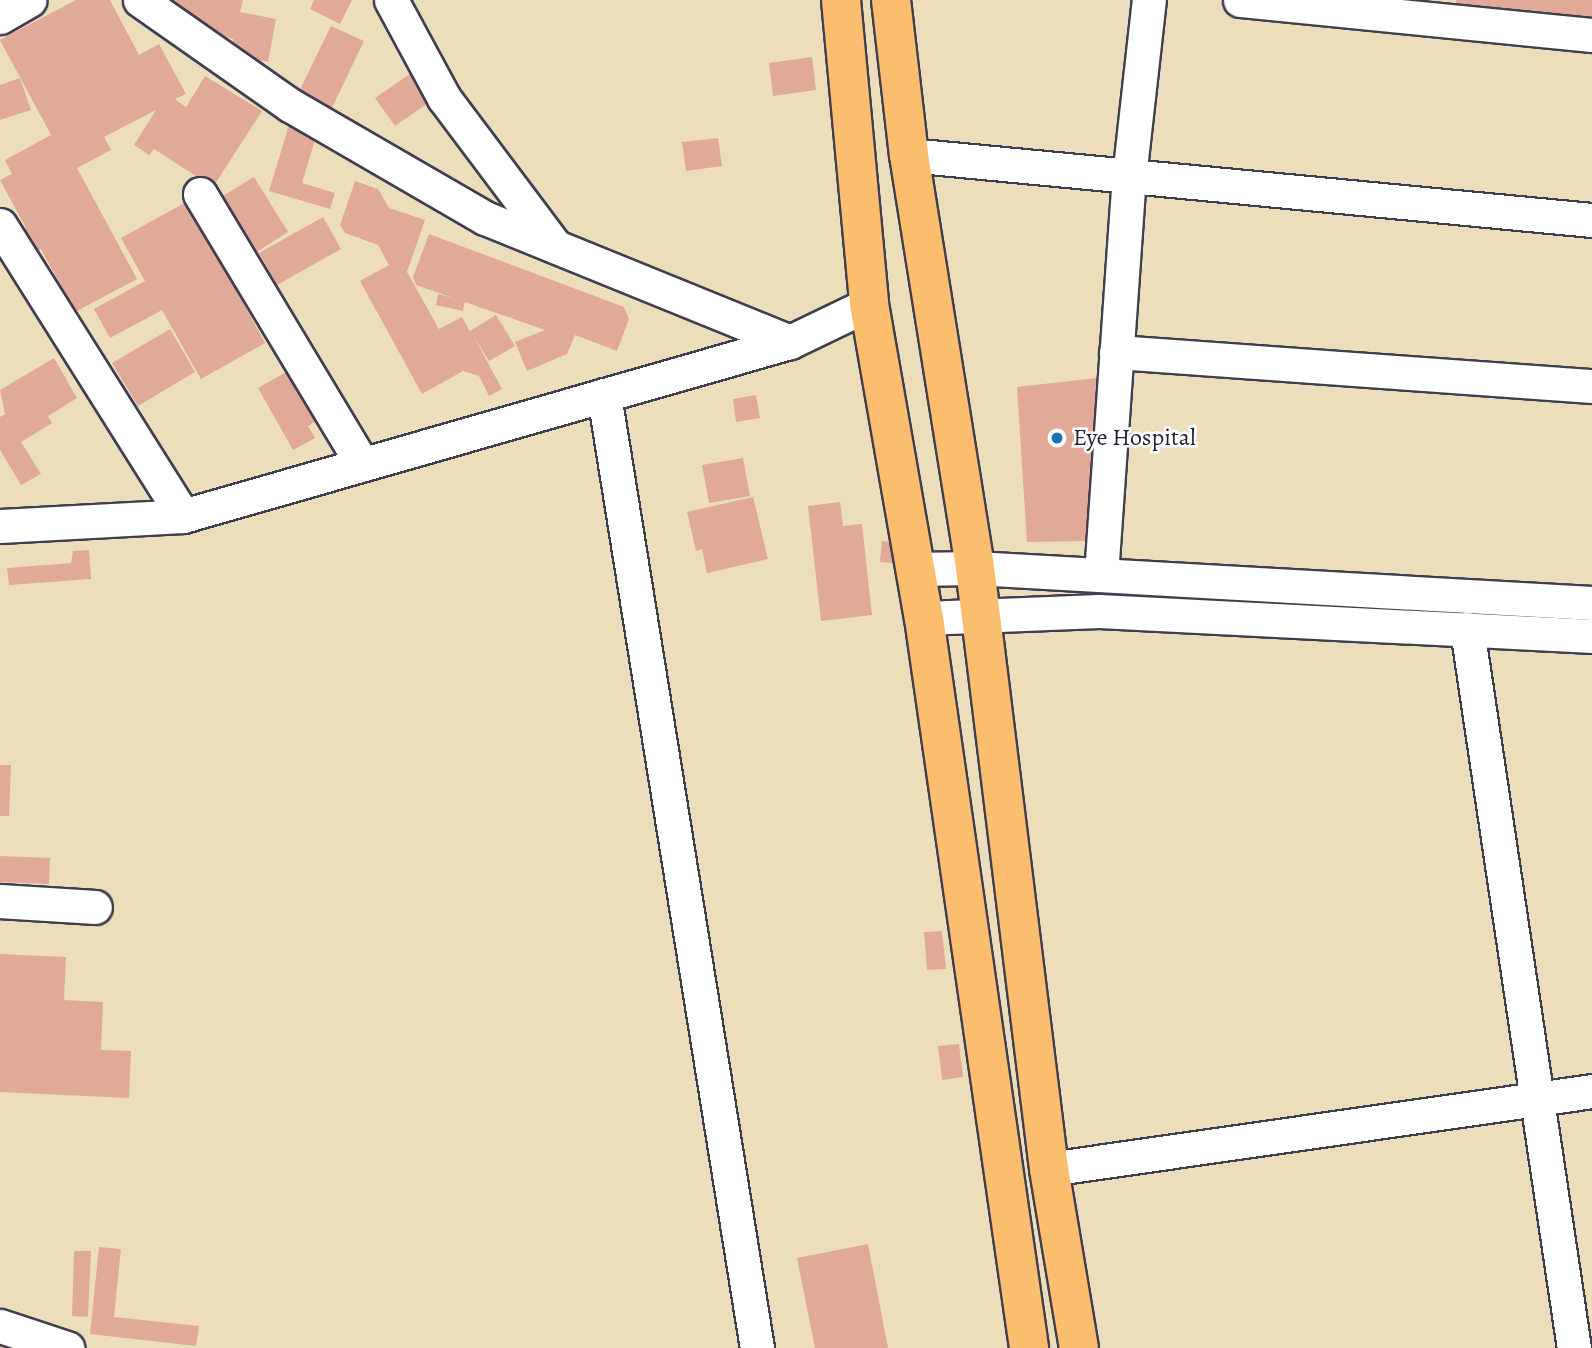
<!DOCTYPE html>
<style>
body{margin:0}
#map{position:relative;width:1592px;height:1348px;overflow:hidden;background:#eddebb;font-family:Alegreya,serif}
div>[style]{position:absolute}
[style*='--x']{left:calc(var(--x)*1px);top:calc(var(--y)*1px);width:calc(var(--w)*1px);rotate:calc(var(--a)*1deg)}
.building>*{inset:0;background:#e1a997}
.roads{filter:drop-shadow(2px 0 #403e4e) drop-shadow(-2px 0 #403e4e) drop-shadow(0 2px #403e4e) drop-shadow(0 -2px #403e4e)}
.minor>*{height:33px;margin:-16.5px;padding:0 16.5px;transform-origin:16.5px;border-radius:16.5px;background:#fff}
.major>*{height:38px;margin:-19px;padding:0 19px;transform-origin:19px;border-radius:19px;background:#fbbe6e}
.dots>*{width:19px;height:19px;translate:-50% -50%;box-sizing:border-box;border:4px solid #fff;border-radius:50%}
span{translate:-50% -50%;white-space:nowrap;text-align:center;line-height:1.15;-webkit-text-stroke:5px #fff;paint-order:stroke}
.poi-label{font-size:24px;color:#22223b}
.left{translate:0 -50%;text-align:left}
</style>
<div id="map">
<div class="building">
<div style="clip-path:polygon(76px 0,110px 0,139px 55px,159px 44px,186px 94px,175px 99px,186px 107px,205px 76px,262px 111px,213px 187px,154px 149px,149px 155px,134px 145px,156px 110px,104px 137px,111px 150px,77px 168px,137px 279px,75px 312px,41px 249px,31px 254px,19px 232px,26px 228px,0 180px,12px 174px,5px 160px,51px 135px,0 40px)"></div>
<div style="clip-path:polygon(173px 0,243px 0,240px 12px,276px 19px,268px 62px,230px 55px,233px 39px,197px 30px,169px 17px)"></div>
<div style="clip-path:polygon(314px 0,352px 0,340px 24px,310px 9px)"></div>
<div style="clip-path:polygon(1456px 0,1592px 0,1592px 20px,1455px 11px)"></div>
<div style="clip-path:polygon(331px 26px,364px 41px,328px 116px,295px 100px)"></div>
<div style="clip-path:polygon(812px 57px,816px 90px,773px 96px,769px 63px)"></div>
<div style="clip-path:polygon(414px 71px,434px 99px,395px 126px,375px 98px)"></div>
<div style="clip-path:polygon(20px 78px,31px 110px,0 120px,0 85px)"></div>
<div style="clip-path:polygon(289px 125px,317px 133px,302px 183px,335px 193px,330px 209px,269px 191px)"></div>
<div style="clip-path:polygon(718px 138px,722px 166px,686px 171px,682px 142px)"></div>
<div style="clip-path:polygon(254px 177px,288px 232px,255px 253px,221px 197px)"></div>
<div style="clip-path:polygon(355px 181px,378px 189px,389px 208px,425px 220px,407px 272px,439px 329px,462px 317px,470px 331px,496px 315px,515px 346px,489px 361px,474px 337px,502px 389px,489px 396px,479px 376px,463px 371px,422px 394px,360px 281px,389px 265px,378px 245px,345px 233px,340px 225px)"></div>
<div style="clip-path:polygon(188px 201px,265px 343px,201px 379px,162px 310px,110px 338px,94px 309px,145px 281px,121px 238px)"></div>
<div style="clip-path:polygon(323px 217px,341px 249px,277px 285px,259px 253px)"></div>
<div style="clip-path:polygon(429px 234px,624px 307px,629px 319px,617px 351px,575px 335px,567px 354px,527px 371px,515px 342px,545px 330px,416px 285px,413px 277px)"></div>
<div style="clip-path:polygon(438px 294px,465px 301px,463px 311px,436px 305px)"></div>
<div style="clip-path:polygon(170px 329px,195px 372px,138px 406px,112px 363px)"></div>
<div style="clip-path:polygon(54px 358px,77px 398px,48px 416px,52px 423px,21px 442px,41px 474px,21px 485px,0 450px,0 417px,5px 414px,0 390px)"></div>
<div style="clip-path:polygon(295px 367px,324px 416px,308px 426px,315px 438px,293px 450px,258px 388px)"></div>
<div style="clip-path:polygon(1097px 378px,1087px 541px,1027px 542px,1017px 387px)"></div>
<div style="clip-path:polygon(756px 395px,760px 418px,736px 422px,733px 399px)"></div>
<div style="clip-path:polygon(743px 458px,750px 496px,709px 503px,702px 465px)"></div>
<div style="clip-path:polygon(753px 497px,768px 559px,707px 573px,702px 549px,696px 551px,687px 512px)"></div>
<div style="clip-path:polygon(840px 502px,843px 526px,862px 524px,872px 615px,821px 621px,808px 506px)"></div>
<div style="clip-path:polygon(882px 541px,895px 542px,893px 563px,880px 562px)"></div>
<div style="clip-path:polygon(89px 550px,91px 579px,9px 585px,7px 568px,71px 563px,73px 551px)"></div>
<div style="clip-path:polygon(0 765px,11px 765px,9px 816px,0 816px)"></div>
<div style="clip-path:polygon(0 856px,50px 858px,49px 884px,0 882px)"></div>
<div style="clip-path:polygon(942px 931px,946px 969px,927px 970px,924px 932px)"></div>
<div style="clip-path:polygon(0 954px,66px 957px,64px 1000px,103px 1002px,101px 1050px,131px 1051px,129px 1098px,0 1092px)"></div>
<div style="clip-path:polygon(959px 1044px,963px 1077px,942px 1080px,938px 1046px)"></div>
<div style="clip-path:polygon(868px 1244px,888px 1348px,815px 1348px,797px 1258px)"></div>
<div style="clip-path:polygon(99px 1247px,121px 1249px,114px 1317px,199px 1326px,196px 1346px,90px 1334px)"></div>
<div style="clip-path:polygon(74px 1251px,91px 1251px,88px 1317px,72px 1316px)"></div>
</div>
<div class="roads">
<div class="minor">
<div style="--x:140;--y:0;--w:183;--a:35"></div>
<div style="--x:290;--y:105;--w:225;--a:30.1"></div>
<div style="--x:485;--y:218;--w:329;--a:22.1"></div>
<div style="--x:391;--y:0;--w:111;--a:61.6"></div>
<div style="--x:444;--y:98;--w:185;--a:53.1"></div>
<div style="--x:1240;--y:0;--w:354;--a:5.7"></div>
<div style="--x:0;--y:17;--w:34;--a:-30"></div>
<div style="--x:909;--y:155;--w:686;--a:5.44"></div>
<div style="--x:200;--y:194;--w:315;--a:59"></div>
<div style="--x:0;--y:225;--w:344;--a:57.8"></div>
<div style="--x:1116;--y:352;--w:477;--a:4.1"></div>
<div style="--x:604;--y:395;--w:965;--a:80.88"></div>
<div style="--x:0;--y:526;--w:183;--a:-3.1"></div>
<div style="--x:183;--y:516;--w:631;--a:-16"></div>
<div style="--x:790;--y:342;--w:88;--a:-25.7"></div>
<div style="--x:914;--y:569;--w:61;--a:-0.9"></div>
<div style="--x:975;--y:568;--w:618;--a:3.25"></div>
<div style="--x:1101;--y:575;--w:399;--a:-86"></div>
<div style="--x:1129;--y:177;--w:178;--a:-83.6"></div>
<div style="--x:924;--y:618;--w:175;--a:-2.3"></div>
<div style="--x:1099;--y:611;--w:494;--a:2.9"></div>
<div style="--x:1467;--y:629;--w:727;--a:81.54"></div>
<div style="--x:0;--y:901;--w:95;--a:3.6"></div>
<div style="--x:1049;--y:1169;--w:549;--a:-8.17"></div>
<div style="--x:0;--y:1326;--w:71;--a:18.2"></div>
</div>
<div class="major">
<div style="--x:841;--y:0;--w:305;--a:84.7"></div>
<div style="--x:869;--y:304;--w:319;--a:80.1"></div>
<div style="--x:924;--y:618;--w:738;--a:81.81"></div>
<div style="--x:891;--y:0;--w:156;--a:83.4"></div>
<div style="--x:909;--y:155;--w:418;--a:80.9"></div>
<div style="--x:975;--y:568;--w:606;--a:82.98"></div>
<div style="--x:1049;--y:1169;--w:181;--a:80.5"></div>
</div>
</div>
<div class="dots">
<div style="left:1057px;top:438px;background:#1f6fb2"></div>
</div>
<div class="poi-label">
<span class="left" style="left:1073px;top:438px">Eye Hospital</span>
</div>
</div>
